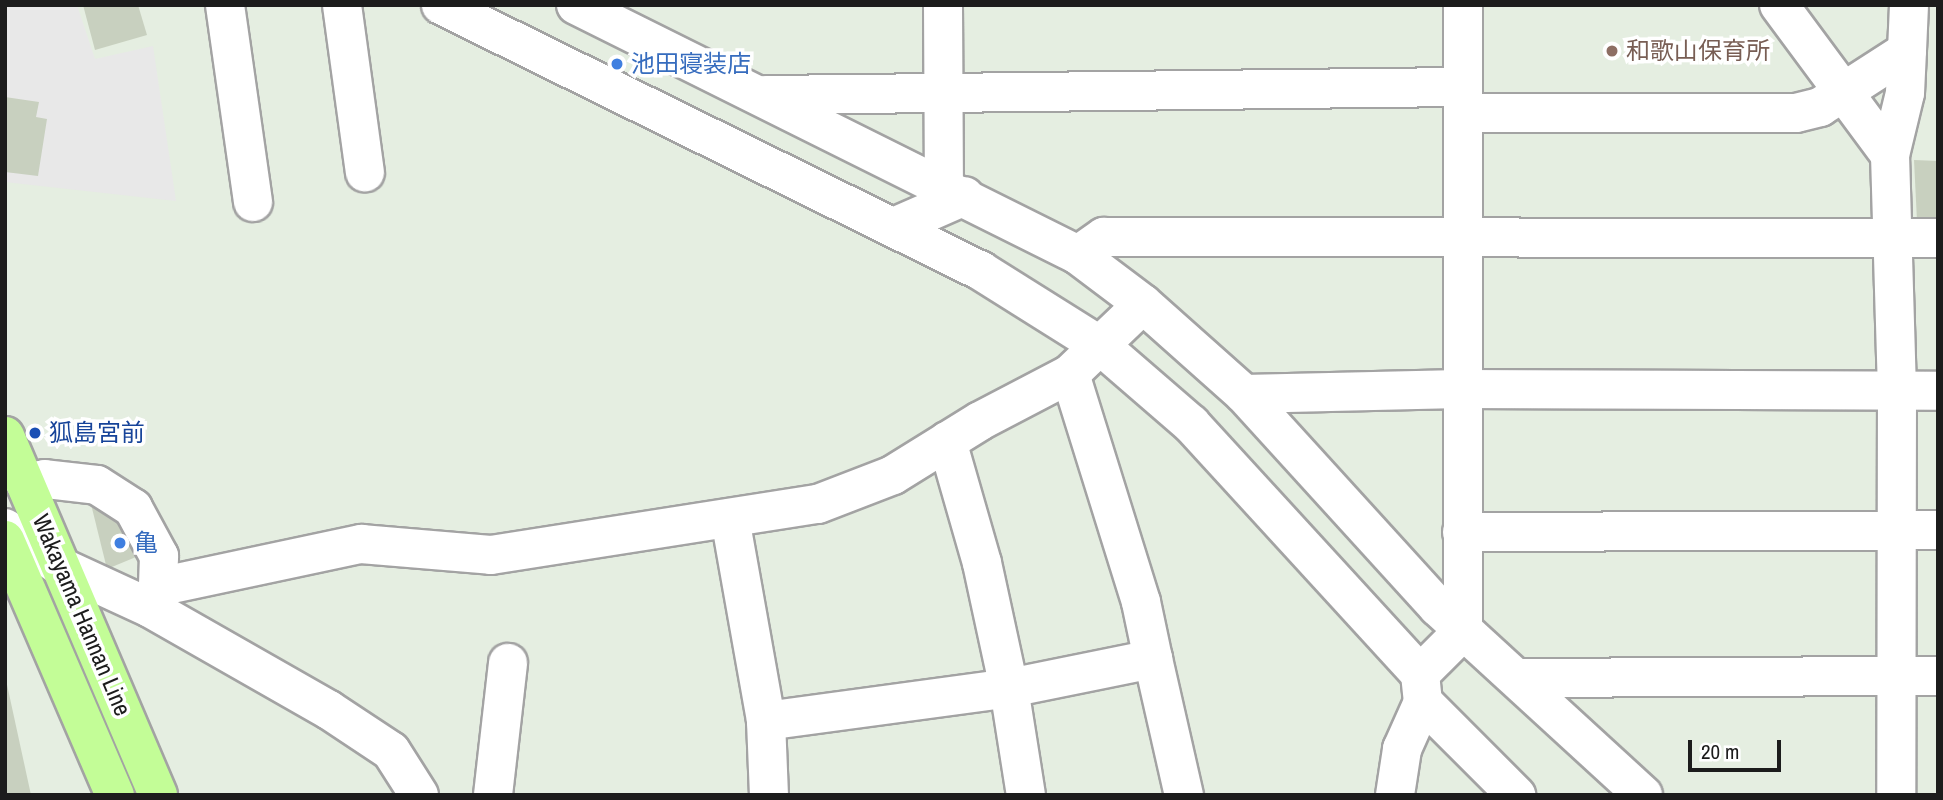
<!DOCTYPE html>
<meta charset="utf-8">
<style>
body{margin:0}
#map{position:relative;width:1943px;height:800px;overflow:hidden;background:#e5eee1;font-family:"Archivo Narrow","Noto Sans JP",sans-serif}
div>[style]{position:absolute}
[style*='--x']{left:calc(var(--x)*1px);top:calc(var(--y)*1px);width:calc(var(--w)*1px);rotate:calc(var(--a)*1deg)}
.parking>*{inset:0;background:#e8e8e8}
.building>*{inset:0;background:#c8d0bf}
.roads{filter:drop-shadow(2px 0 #a3a3a3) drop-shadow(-2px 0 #a3a3a3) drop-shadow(0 2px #a3a3a3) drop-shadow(0 -2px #a3a3a3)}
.minor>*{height:38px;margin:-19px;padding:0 19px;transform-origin:19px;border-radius:19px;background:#fff}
.major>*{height:38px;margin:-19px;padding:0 19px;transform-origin:19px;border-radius:19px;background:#c3fd97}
.dots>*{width:19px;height:19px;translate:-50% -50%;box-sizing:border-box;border:4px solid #fff;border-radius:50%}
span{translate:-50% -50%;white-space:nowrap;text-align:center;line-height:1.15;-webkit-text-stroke:7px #fff;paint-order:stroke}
.education-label{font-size:24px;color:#785e54}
.left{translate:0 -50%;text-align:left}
.shop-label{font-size:24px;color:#366cbe}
.transit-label{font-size:24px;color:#164399}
.street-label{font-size:24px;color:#1c1c1c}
.frame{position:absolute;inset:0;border:7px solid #1c1c1c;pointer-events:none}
.scale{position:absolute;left:1688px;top:740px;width:93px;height:32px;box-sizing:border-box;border:4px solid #1c1c1c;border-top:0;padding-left:9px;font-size:21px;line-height:24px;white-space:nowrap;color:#1c1c1c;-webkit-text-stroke:5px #fff;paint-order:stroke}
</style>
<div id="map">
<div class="parking">
<div style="clip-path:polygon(5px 5px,77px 5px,95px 59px,153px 46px,176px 201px,5px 182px)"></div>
</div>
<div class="building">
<div style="clip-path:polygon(83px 5px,138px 5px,147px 35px,95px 50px)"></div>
<div style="clip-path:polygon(5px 97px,39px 102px,36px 117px,47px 119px,38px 176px,5px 172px)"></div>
<div style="clip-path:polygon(1914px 160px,1938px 161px,1938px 220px,1917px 221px)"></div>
<div style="clip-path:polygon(90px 500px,119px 520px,148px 552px,107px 569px)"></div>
<div style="clip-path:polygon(6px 680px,31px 795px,5px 795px)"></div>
</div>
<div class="roads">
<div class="minor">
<div style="--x:225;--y:5;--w:199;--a:81.9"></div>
<div style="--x:342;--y:5;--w:169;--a:82.2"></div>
<div style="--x:441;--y:5;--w:602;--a:26.22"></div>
<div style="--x:981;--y:271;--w:143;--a:32.1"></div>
<div style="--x:1102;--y:347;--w:118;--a:40.9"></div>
<div style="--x:1191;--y:424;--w:339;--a:47.5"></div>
<div style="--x:576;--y:5;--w:561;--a:26.47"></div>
<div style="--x:1078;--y:255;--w:81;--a:37"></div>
<div style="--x:1143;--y:304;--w:135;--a:41.7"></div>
<div style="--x:1244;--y:394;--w:288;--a:47.7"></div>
<div style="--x:1438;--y:607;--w:278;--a:42.5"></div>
<div style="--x:943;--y:5;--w:180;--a:89.7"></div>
<div style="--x:1463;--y:5;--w:626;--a:90"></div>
<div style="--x:1463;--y:631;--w:61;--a:135"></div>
<div style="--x:1420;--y:674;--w:28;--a:84"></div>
<div style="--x:1423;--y:702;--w:132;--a:45"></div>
<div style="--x:1779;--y:5;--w:187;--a:53.5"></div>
<div style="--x:1890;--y:155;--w:236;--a:88.3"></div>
<div style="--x:1897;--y:391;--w:404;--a:90.1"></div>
<div style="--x:1907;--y:51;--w:46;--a:-87.5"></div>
<div style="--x:766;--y:95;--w:697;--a:-0.66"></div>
<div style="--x:1463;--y:113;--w:333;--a:0"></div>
<div style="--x:1796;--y:113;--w:25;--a:-14"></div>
<div style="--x:1820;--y:107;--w:103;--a:-32.8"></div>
<div style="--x:1907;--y:51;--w:42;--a:92.7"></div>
<div style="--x:1905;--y:93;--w:64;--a:103.6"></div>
<div style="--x:894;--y:227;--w:77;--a:-23.6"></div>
<div style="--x:1078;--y:255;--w:32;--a:-35"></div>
<div style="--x:1104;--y:237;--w:834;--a:0.07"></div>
<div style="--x:1070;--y:374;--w:239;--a:72.7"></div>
<div style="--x:1141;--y:602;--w:58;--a:78.1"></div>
<div style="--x:1244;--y:394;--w:216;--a:-1.3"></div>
<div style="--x:1460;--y:389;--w:478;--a:0.2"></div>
<div style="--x:947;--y:441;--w:127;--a:74"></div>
<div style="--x:982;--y:563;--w:128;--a:77.8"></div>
<div style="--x:1009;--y:688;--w:108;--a:81"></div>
<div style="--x:25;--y:483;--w:20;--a:-11"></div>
<div style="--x:45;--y:479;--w:52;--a:6.6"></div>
<div style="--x:97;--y:485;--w:43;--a:32.6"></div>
<div style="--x:133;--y:508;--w:55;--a:61.6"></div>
<div style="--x:159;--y:556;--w:31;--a:92"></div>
<div style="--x:158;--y:587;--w:22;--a:111"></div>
<div style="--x:730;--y:518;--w:206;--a:79.9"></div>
<div style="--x:766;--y:721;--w:74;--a:87.7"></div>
<div style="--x:5;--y:528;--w:68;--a:34.9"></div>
<div style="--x:61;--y:567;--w:98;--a:24.7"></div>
<div style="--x:150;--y:608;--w:206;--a:29.7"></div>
<div style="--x:329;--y:710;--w:74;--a:33.5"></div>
<div style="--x:391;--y:751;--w:52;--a:57.5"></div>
<div style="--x:1462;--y:532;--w:476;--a:-0.2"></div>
<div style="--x:158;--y:587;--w:208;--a:-12"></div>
<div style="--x:361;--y:544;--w:130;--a:4.8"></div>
<div style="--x:491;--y:555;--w:331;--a:-8.9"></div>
<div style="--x:818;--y:504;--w:80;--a:-21.1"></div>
<div style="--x:893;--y:475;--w:102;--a:-31.8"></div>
<div style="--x:980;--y:421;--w:102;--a:-27.6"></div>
<div style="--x:1070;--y:374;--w:101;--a:-43.8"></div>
<div style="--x:1517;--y:678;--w:421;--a:-0.3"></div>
<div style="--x:766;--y:721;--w:245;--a:-7.7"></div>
<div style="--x:1009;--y:688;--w:147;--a:-11.4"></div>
<div style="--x:1153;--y:659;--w:139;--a:77.2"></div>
<div style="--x:493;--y:795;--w:133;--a:-83.5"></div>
<div style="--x:1395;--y:795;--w:47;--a:-81.3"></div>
<div style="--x:1402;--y:749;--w:51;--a:-65.9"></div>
</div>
<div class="major">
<div style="--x:5;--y:436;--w:390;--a:66.9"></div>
<div style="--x:5;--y:540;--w:278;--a:66.7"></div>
</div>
</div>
<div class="dots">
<div style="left:1612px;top:51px;background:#8d6e63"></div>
<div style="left:617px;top:64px;background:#3f7fe0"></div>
<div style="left:35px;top:433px;background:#1a4fb4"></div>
<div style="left:120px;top:543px;background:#3f7fe0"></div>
</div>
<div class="education-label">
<span class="left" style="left:1626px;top:51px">和歌山保育所</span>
</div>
<div class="shop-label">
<span class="left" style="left:631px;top:64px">池田寝装店</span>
<span class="left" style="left:134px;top:543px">亀</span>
</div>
<div class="transit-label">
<span class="left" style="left:49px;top:433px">狐島宮前</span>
</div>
<div class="street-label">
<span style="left:82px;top:615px;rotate:67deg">Wakayama Hannan Line</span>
</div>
<div class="frame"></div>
<div class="scale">20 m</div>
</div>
